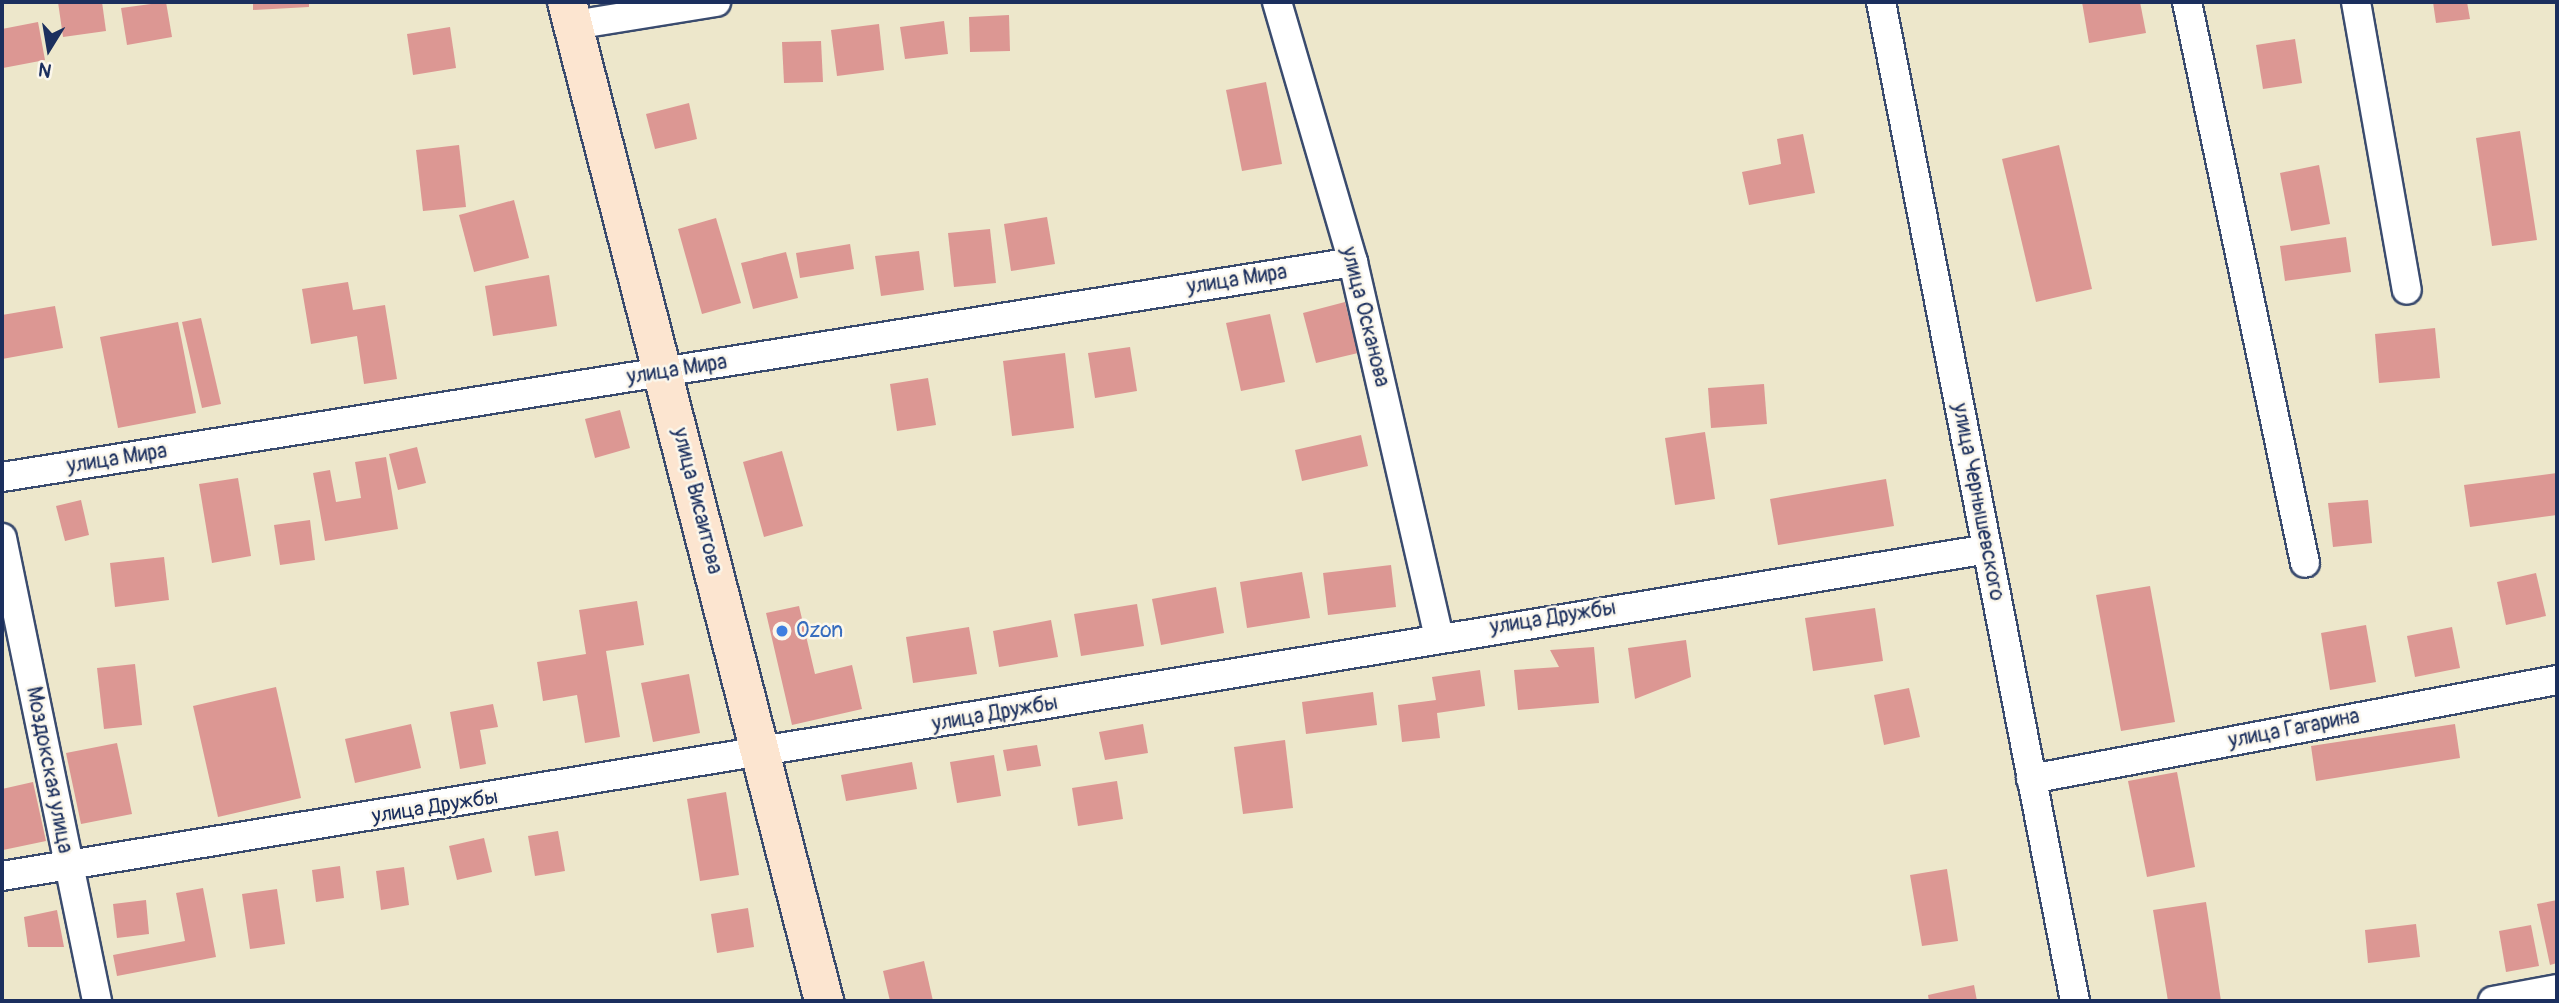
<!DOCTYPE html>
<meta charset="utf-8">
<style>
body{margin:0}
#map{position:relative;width:2559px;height:1003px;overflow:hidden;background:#ede7cb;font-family:Pangolin,sans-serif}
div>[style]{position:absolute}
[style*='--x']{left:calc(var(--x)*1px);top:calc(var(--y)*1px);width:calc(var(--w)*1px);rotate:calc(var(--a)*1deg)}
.building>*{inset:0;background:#dc9793}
.roads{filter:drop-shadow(2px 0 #3a4b6e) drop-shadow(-2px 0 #3a4b6e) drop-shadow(0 2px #3a4b6e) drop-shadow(0 -2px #3a4b6e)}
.street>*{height:28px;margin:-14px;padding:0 14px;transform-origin:14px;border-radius:14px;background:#fff}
.secondary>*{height:38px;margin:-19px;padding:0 19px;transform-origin:19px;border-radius:19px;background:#fce5d0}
.dots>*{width:19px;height:19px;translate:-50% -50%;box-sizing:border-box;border:4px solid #fbf7ec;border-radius:50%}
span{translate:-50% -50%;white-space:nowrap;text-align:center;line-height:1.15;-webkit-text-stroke:5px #fbf7ec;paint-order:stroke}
.street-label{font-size:21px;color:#1b2f5e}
.shop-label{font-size:21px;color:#366cbe}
.left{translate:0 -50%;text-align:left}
.frame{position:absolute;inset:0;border:4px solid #1b2f5e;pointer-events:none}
.north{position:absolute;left:14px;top:14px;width:70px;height:70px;-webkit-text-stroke:5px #fbf7ec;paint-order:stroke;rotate:191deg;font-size:19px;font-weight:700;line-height:28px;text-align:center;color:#1b2f5e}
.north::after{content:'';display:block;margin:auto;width:24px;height:32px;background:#1b2f5e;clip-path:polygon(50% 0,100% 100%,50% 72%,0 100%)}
</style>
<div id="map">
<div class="building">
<div style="clip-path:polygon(58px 2px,102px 2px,106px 31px,63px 37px)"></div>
<div style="clip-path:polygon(166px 2px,172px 37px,127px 45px,121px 8px)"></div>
<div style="clip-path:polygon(253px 2px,309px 2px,309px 7px,253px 10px)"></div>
<div style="clip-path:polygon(2082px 2px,2140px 2px,2146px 33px,2089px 43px)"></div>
<div style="clip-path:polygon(2433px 2px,2467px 2px,2470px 19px,2436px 23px)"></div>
<div style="clip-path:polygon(1009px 15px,1010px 51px,970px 52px,969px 17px)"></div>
<div style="clip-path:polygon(944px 21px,948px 54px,905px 59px,900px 27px)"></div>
<div style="clip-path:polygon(38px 22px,45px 60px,3px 68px,2px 29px)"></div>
<div style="clip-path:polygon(879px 24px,884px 70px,837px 76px,831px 30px)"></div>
<div style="clip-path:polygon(450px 27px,456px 68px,413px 75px,407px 34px)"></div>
<div style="clip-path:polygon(2295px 39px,2302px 83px,2263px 89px,2256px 45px)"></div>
<div style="clip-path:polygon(821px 41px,823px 82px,784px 83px,782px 42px)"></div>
<div style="clip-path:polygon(1266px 82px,1282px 164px,1242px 171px,1226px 90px)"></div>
<div style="clip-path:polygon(689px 103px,697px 139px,655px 149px,646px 114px)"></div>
<div style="clip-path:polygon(2520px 131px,2537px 240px,2492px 246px,2476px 138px)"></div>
<div style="clip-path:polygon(1803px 134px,1815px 193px,1749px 205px,1742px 172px,1781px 164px,1777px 139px)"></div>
<div style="clip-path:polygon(459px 145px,466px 207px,423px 211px,416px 150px)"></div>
<div style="clip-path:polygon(2059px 145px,2092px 289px,2036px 302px,2002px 159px)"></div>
<div style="clip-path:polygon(2319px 165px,2330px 224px,2291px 231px,2280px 173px)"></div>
<div style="clip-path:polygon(514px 200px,529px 258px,474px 272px,459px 215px)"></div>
<div style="clip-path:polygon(1047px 217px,1055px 264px,1011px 271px,1004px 224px)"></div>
<div style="clip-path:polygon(716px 218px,741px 303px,702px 314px,678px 229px)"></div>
<div style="clip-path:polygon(990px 229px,996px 283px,954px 287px,948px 233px)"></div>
<div style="clip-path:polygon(2346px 237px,2351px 272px,2285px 281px,2280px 246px)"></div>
<div style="clip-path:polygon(850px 244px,854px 269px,800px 278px,796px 253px)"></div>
<div style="clip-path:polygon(919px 251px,924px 290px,881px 296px,875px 256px)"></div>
<div style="clip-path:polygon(786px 252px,798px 298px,753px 309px,741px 263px)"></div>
<div style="clip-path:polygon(549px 275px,557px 326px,493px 336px,485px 286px)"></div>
<div style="clip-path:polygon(348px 282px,353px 310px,385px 305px,397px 379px,364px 384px,357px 336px,311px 344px,302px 289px)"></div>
<div style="clip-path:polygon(1345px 302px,1358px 353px,1316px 363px,1303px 313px)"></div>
<div style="clip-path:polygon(55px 306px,63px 348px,2px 359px,2px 315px)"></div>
<div style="clip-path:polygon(1270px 314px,1285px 382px,1241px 391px,1226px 323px)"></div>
<div style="clip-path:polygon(201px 318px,221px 404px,202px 408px,182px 322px)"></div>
<div style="clip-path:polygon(178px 322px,196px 413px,118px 428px,100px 337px)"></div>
<div style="clip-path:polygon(2435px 328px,2440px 378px,2379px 383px,2375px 334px)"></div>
<div style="clip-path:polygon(1130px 347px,1137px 391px,1095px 398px,1088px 353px)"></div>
<div style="clip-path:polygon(1065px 353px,1074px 428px,1012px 436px,1003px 361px)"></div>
<div style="clip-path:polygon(928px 378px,936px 425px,897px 431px,890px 384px)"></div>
<div style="clip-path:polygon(1764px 384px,1767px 424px,1711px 428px,1708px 388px)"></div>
<div style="clip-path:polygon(620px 410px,630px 448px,595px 458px,585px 419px)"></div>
<div style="clip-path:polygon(1705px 432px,1715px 499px,1675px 505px,1665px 438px)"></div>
<div style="clip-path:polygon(1361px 435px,1368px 466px,1302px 481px,1295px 450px)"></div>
<div style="clip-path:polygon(417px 447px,426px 483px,398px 490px,389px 454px)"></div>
<div style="clip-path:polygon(782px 451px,803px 526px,764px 537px,743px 462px)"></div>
<div style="clip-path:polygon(386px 457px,398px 529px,325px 541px,313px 473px,330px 470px,336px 502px,361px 498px,355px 462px)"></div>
<div style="clip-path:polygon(2557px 473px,2557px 515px,2470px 527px,2464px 485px)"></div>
<div style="clip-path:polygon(238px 478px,251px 556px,212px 563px,199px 484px)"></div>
<div style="clip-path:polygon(1886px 479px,1894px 526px,1778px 545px,1770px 499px)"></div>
<div style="clip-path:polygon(81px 500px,89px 535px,65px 541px,56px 506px)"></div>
<div style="clip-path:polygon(2368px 500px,2372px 543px,2333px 547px,2328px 503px)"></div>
<div style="clip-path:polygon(310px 520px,315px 560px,280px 565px,274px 525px)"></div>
<div style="clip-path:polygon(164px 557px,169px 600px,115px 607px,110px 563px)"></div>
<div style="clip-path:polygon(1391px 565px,1396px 607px,1328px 615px,1323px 573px)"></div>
<div style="clip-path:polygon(1302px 572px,1310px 618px,1247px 628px,1240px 582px)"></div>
<div style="clip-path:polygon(2536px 573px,2546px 616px,2506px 625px,2497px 582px)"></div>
<div style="clip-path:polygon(2150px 586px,2175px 722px,2121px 731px,2096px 595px)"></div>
<div style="clip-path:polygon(1216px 587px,1224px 633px,1161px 645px,1152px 599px)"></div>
<div style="clip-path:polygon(637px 601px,644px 645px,606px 651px,620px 737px,585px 743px,577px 695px,543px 701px,537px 662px,586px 654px,579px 610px)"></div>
<div style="clip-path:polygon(1137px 604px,1144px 646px,1081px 656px,1074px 614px)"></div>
<div style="clip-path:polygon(799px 606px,815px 674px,852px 665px,862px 709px,792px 725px,766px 613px)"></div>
<div style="clip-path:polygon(1875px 608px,1883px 661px,1813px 671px,1805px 618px)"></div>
<div style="clip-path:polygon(1051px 620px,1058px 657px,999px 667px,993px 631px)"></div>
<div style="clip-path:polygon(2366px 625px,2376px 682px,2330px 690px,2321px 633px)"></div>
<div style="clip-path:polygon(969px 627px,977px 674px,913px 683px,906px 637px)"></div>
<div style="clip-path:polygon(2452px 627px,2460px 668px,2415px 677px,2407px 636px)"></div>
<div style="clip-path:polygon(1686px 640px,1691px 677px,1635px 699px,1628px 648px)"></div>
<div style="clip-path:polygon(1594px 647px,1599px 703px,1518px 710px,1514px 670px,1559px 667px,1550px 650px)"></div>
<div style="clip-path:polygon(135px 664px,142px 725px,104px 729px,97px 668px)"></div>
<div style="clip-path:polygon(1480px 670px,1485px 706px,1437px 713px,1440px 738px,1402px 742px,1398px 705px,1436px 700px,1432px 677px)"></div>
<div style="clip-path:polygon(689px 674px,700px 733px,653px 742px,641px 683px)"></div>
<div style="clip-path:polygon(276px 687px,301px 798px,218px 817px,193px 706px)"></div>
<div style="clip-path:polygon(1909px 688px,1920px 737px,1884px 745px,1874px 695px)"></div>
<div style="clip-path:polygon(1373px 692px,1377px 725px,1306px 734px,1302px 702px)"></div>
<div style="clip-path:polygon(493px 704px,498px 727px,480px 730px,486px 764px,460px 769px,450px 712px)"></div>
<div style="clip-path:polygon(411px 724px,421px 768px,355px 783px,345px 739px)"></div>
<div style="clip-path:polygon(1143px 724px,1148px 753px,1105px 760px,1099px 732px)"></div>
<div style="clip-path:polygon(2455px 724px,2460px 758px,2316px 781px,2311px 746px)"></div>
<div style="clip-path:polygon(1285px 740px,1293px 808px,1243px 814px,1234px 747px)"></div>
<div style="clip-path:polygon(117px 743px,132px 814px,81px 824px,66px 753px)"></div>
<div style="clip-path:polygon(1037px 745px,1041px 766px,1007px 771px,1003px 750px)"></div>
<div style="clip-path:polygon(994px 755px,1001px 796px,957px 803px,950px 762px)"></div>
<div style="clip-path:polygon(912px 762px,917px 789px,846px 801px,841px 775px)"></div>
<div style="clip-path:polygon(2177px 772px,2195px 867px,2147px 877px,2128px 781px)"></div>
<div style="clip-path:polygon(1117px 781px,1123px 819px,1078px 826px,1072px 788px)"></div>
<div style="clip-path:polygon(33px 782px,46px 841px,3px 850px,2px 789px)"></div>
<div style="clip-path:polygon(726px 792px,739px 875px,700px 881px,687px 799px)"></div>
<div style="clip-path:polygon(558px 831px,565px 871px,535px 876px,528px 836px)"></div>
<div style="clip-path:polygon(484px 838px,492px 872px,457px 880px,449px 846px)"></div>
<div style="clip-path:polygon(340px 866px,344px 898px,316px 902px,312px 870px)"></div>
<div style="clip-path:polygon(404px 867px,409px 905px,381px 910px,376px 871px)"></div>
<div style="clip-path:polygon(1947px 869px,1958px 941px,1922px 946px,1910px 875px)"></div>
<div style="clip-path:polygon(203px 888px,216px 957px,117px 976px,113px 955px,185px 941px,176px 893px)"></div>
<div style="clip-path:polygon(277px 889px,285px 944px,250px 949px,242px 894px)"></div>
<div style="clip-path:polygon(146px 900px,149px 934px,117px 938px,113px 904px)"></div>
<div style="clip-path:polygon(2557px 900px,2557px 963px,2550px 965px,2537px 904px)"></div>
<div style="clip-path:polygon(2206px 902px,2221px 1001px,2168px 1001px,2153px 910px)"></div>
<div style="clip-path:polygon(748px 908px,754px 947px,717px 953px,711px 914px)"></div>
<div style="clip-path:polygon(57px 910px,64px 947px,28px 947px,24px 917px)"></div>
<div style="clip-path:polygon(2416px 924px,2420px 957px,2368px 963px,2365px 930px)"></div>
<div style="clip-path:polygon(2531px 925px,2539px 966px,2506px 972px,2499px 931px)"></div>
<div style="clip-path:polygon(924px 961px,933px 1001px,890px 1001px,883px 971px)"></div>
<div style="clip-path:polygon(1974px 985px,1977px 1001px,1929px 1001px,1928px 995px)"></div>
</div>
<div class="roads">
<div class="street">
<div style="--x:1277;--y:2;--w:271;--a:73.7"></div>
<div style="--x:1353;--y:262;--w:384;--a:77.1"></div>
<div style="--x:1881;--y:2;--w:1018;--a:79.01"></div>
<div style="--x:2187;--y:2;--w:573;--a:78.12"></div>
<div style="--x:2356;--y:2;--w:292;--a:80"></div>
<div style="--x:574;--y:25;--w:144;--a:-9.2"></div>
<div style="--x:2;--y:477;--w:1368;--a:-9.04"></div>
<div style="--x:2;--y:538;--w:473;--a:78.4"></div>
<div style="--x:2031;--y:779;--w:535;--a:-10.66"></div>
<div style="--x:2;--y:876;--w:2012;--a:-9.35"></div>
<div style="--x:2493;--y:1001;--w:65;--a:-10.6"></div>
</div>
<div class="secondary">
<div style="--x:567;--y:2;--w:1032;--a:75.57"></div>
</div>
</div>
<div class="dots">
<div style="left:782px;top:631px;background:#3f7fe0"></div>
</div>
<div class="street-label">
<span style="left:1237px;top:280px;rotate:-9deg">улица Мира</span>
<span style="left:1365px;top:317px;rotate:76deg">улица Осканова</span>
<span style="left:677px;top:370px;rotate:-9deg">улица Мира</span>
<span style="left:117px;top:459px;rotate:-9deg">улица Мира</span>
<span style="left:697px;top:501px;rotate:76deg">улица Висаитова</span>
<span style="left:1978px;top:502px;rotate:79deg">улица Чернышевского</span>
<span style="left:1553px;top:618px;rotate:-9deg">улица Дружбы</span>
<span style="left:995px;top:714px;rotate:-10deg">улица Дружбы</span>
<span style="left:2294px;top:729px;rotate:-11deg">улица Гагарина</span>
<span style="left:49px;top:770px;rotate:79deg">Моздокская улица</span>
<span style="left:435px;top:807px;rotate:-9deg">улица Дружбы</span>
</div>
<div class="shop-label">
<span class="left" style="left:796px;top:631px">Ozon</span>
</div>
<div class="frame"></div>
<div class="north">N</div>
</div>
